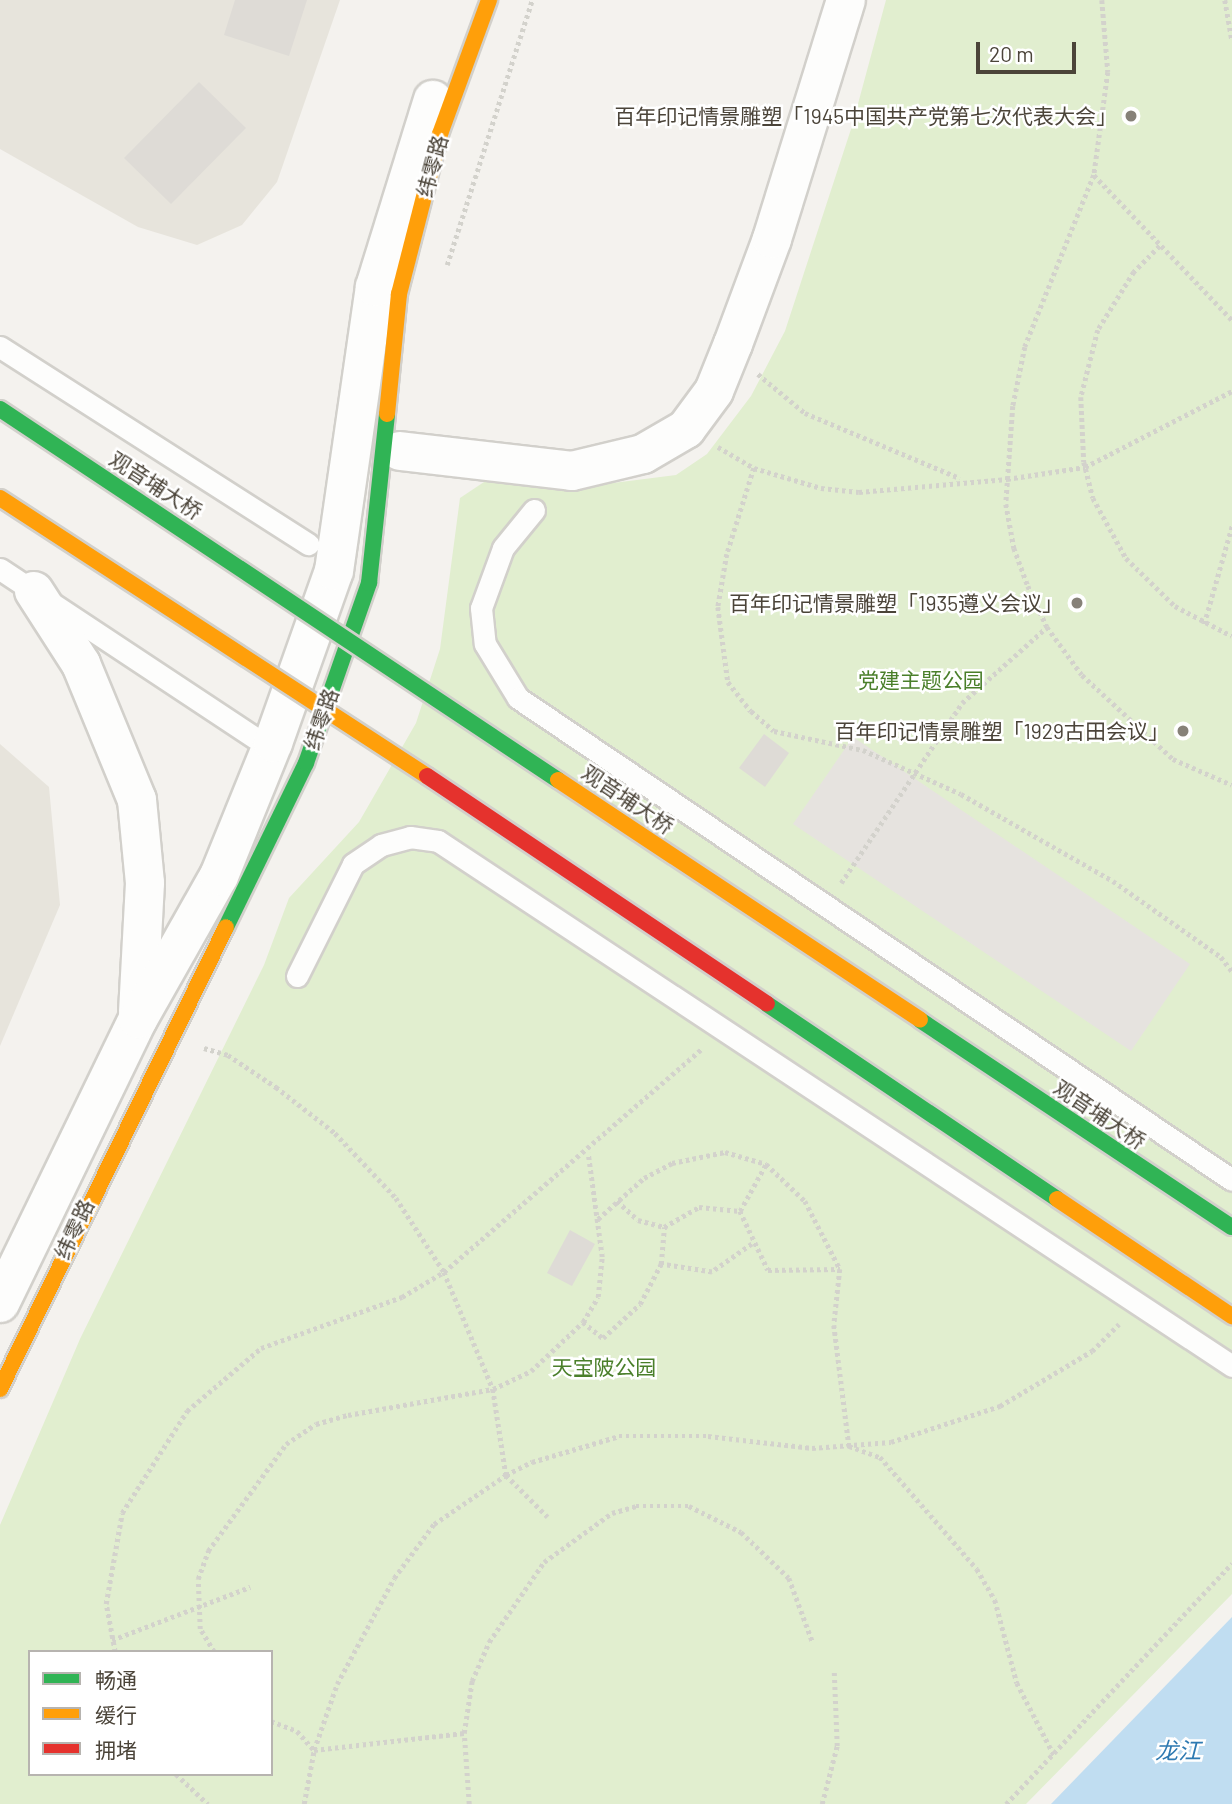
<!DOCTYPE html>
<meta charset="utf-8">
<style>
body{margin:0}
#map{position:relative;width:1232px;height:1804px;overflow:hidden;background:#f4f2ee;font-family:Barlow,"Noto Sans SC",sans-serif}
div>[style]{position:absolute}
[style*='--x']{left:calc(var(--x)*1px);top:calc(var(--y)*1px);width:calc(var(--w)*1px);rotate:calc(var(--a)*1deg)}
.residential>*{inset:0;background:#e7e4dc}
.green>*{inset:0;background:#e1eecf}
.parking>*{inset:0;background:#e6e3df}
.water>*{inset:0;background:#c0ddf1}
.building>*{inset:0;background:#dedbd6}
.path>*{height:4.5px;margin-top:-2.25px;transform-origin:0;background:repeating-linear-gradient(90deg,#d3d2cc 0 3.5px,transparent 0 7px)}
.roads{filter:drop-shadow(2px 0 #d2d0cb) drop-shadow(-2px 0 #d2d0cb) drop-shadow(0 2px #d2d0cb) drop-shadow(0 -2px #d2d0cb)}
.lane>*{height:21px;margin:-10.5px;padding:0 10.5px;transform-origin:10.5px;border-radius:10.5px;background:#fdfdfc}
.street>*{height:38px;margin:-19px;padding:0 19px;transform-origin:19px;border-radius:19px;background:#fdfdfc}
.fast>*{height:16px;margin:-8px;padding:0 8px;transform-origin:8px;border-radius:8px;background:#30b455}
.slow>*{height:16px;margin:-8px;padding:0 8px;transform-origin:8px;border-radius:8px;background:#ff9f0a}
.bridges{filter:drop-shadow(2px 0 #d2d0cb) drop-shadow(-2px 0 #d2d0cb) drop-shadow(0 2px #d2d0cb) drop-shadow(0 -2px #d2d0cb)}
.lane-bridge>*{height:21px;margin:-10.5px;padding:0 10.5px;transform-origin:10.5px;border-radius:10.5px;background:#fdfdfc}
.fast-bridge>*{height:16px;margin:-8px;padding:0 8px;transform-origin:8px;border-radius:8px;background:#30b455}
.slow-bridge>*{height:16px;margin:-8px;padding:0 8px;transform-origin:8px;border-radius:8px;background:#ff9f0a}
.jam-bridge>*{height:16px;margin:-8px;padding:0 8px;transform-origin:8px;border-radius:8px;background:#e5322d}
.dots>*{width:19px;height:19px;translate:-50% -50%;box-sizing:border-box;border:4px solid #fff;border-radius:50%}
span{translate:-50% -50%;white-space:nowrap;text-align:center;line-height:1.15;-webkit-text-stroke:5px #fff;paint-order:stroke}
.poi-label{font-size:21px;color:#4b4439}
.right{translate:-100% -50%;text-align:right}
.street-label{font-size:21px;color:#4b4439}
.park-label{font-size:21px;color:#4a7f2a}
.water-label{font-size:23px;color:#2e7ab2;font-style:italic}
.legend{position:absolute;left:28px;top:1650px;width:245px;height:126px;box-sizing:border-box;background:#fff;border:2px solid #b7b4b0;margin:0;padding:9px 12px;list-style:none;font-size:21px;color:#4b4439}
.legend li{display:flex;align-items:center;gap:14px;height:35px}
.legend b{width:35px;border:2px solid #b7b4b0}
.scale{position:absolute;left:976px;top:42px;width:100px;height:32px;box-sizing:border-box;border:4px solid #4b4439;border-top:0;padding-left:9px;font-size:21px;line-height:24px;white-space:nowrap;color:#4b4439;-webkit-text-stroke:5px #fff;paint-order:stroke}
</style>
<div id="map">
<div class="residential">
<div style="clip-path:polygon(0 0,340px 0,277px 182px,242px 225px,197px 245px,138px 227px,0 149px)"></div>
<div style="clip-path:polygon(0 744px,49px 787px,60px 905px,0 1046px)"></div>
</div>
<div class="green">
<div style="clip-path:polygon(evenodd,886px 0,1232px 0,1232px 1594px,1026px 1804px,0 1804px,0 1525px,80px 1339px,264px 965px,289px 898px,359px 822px,416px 723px,440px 649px,460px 498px,493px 476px,613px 483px,676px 475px,707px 454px,751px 396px,785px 331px,852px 126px,886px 0,30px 1652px,271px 1652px,271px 1774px,30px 1774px,30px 1652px)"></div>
</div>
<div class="parking">
<div style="clip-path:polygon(853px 737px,1190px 964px,1131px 1051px,793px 824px)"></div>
</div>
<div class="water">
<div style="clip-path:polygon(1232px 1617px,1232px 1804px,1051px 1804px)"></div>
</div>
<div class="building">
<div style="clip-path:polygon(235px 0,307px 0,289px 56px,224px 35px)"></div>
<div style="clip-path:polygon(199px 82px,246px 128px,171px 204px,124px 158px)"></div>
<div style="clip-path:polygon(764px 734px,789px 753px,765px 787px,739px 768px)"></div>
<div style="clip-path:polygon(570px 1230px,595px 1244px,572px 1286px,547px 1273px)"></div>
</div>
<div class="path">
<div style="--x:1102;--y:0;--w:72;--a:85.2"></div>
<div style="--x:1108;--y:72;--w:104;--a:97.7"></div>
<div style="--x:1094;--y:175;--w:185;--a:111.9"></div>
<div style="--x:1025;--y:347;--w:60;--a:101.5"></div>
<div style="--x:1013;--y:406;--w:98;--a:94.1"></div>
<div style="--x:1006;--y:504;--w:45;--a:79.7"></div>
<div style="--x:1014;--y:548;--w:40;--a:69.8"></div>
<div style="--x:1028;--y:586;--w:45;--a:65.1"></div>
<div style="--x:1047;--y:627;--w:59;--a:53.9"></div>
<div style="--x:1082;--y:675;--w:124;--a:42.7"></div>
<div style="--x:1173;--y:759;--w:64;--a:23.8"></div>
<div style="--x:1225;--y:0;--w:41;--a:80.1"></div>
<div style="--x:1094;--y:175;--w:200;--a:46.4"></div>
<div style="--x:1160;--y:246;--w:37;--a:135"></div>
<div style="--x:1134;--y:272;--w:68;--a:121.8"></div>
<div style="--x:1098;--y:330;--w:69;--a:104.2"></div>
<div style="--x:1081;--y:397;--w:65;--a:87.4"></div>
<div style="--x:1084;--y:462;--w:37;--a:76"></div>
<div style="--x:1093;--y:498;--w:68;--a:61.2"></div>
<div style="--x:1126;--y:558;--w:69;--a:44.4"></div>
<div style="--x:1175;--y:606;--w:64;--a:27.8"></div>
<div style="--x:447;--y:265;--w:278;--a:-72.2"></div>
<div style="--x:758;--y:374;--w:61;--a:39.7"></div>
<div style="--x:805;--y:413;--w:168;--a:22.8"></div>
<div style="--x:718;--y:447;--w:42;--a:30.3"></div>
<div style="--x:754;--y:468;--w:70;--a:16.6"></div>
<div style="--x:821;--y:488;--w:38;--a:6"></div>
<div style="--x:859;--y:492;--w:149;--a:-5"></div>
<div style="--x:1007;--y:479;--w:79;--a:-8.7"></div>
<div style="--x:1085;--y:467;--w:165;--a:-27.3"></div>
<div style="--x:754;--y:468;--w:90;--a:107.4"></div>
<div style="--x:727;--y:554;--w:54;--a:99.6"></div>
<div style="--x:718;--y:607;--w:76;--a:82.4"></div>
<div style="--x:728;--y:682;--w:37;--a:52"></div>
<div style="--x:751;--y:711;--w:30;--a:41"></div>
<div style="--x:774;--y:731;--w:91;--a:12.1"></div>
<div style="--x:863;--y:750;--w:107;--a:24.2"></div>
<div style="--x:961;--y:794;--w:175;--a:29.8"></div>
<div style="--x:1113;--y:881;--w:132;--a:35.1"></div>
<div style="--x:1221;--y:957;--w:18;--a:52"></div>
<div style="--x:1204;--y:624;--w:102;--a:-74.1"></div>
<div style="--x:841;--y:883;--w:217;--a:-56.1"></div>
<div style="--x:962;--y:703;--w:114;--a:-41.8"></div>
<div style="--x:204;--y:1048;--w:25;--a:16"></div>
<div style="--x:228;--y:1055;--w:58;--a:33.7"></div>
<div style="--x:276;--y:1087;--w:75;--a:37.9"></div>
<div style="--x:335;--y:1133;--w:89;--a:46.8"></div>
<div style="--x:396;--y:1198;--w:88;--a:57"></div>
<div style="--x:444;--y:1272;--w:127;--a:67.3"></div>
<div style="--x:493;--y:1389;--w:87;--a:81.4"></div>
<div style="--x:506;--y:1475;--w:59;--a:45"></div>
<div style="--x:617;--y:1201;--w:28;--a:42"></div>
<div style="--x:638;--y:1220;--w:27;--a:15"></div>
<div style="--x:740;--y:1211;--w:54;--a:-61"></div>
<div style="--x:598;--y:1219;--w:62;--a:-41.7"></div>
<div style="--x:644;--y:1178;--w:32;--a:-28"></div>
<div style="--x:672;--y:1163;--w:54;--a:-11.7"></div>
<div style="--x:725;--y:1152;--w:43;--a:16.3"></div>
<div style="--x:766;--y:1164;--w:54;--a:43.5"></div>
<div style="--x:805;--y:1201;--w:76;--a:62.8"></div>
<div style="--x:840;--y:1269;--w:56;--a:96.1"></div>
<div style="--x:834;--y:1325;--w:122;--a:82.9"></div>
<div style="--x:849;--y:1446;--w:33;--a:20"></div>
<div style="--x:880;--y:1457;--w:148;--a:49.1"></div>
<div style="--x:977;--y:1569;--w:36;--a:60"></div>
<div style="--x:995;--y:1600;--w:86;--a:75.2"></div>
<div style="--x:1017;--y:1683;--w:81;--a:62.8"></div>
<div style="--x:752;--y:1244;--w:49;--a:145"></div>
<div style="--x:712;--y:1272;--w:52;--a:-171.1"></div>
<div style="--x:661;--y:1264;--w:37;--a:-85"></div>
<div style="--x:664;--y:1227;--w:40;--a:-29.7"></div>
<div style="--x:699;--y:1207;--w:41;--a:5.6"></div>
<div style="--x:740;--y:1211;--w:65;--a:64.6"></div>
<div style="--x:768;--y:1270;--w:72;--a:-0.8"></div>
<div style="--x:583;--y:1322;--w:26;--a:39"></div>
<div style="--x:603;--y:1338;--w:50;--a:-42.6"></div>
<div style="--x:640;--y:1304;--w:45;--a:-62.3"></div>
<div style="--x:112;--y:1640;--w:148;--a:-21"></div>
<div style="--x:115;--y:1652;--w:49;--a:-100.6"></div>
<div style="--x:106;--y:1604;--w:92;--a:-80"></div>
<div style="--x:122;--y:1513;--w:121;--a:-57.5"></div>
<div style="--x:187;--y:1411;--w:97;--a:-40.4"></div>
<div style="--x:261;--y:1348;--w:150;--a:-19.9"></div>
<div style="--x:402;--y:1297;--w:49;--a:-30.8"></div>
<div style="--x:444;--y:1272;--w:342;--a:-40.9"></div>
<div style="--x:214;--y:1652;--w:27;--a:-121"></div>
<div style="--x:200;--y:1629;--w:50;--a:-92.3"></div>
<div style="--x:198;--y:1579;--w:30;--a:-70"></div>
<div style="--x:208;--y:1551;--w:132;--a:-53.9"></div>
<div style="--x:286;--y:1444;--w:36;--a:-34"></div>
<div style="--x:316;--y:1424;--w:33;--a:-16"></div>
<div style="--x:348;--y:1415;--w:147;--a:-10.2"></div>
<div style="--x:493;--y:1389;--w:42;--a:-25.3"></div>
<div style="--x:531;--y:1371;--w:71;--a:-43.3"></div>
<div style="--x:583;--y:1322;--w:29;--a:-59"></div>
<div style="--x:598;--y:1297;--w:40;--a:-84.3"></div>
<div style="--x:602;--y:1257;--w:105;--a:-97.7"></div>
<div style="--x:271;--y:1721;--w:28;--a:21"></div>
<div style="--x:297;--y:1731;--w:25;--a:48"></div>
<div style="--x:314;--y:1750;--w:151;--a:-6.5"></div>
<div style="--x:176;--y:1774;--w:44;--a:43.2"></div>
<div style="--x:304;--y:1804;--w:55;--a:-79.5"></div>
<div style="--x:314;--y:1750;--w:70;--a:-70.8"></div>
<div style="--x:337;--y:1684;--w:120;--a:-61.7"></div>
<div style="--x:394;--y:1578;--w:67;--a:-53.5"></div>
<div style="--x:434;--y:1524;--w:87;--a:-34.2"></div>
<div style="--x:506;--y:1475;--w:29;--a:-27"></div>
<div style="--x:532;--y:1462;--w:91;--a:-16.6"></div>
<div style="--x:619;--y:1436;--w:89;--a:0"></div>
<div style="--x:708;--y:1436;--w:105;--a:6.6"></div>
<div style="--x:812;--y:1448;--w:79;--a:-4.3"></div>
<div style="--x:891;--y:1442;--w:115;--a:-18.3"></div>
<div style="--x:1000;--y:1406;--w:107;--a:-30.9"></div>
<div style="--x:1092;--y:1351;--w:38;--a:-45"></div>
<div style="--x:469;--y:1804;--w:71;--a:-94"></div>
<div style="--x:464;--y:1733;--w:53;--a:-81.3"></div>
<div style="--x:472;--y:1681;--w:43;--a:-66.4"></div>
<div style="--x:489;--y:1642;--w:97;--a:-55.5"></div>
<div style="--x:544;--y:1562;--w:84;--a:-35.8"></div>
<div style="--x:612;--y:1513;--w:25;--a:-16"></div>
<div style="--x:636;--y:1506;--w:53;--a:0"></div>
<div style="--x:689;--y:1506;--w:58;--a:26.6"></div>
<div style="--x:741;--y:1532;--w:66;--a:43.8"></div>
<div style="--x:789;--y:1578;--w:69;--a:69.7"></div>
<div style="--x:822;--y:1804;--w:60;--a:-75.5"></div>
<div style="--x:837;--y:1746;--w:74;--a:-92.3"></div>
<div style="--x:1006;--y:1804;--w:330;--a:-46.8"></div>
</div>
<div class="roads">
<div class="lane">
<div style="--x:0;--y:347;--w:366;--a:32.6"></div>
<div style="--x:0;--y:569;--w:306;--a:33.5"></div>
</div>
<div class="street">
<div style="--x:400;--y:451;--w:173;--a:6.6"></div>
<div style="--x:572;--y:471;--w:73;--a:-13.5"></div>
<div style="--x:643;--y:454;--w:50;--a:-30.2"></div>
<div style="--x:686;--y:429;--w:47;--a:-53.6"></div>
<div style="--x:714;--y:391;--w:51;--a:-68"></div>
<div style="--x:733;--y:344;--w:112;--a:-69.6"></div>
<div style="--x:772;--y:239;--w:250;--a:-72.8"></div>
<div style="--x:34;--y:591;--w:87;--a:57.2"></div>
<div style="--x:81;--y:664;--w:147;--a:67.6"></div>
<div style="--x:137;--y:800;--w:83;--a:84.5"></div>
<div style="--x:145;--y:883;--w:129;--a:93.1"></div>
<div style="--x:0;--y:1303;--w:316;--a:-64.1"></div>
<div style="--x:138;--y:1019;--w:164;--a:-60.5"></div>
<div style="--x:219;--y:876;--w:144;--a:-67.9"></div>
<div style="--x:273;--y:743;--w:182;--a:-70.5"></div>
<div style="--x:334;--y:571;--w:287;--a:-81.8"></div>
<div style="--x:375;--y:287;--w:196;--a:-72.8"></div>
</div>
<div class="fast">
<div style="--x:226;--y:927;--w:182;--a:-64"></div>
<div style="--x:306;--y:763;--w:191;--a:-70.7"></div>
<div style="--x:369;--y:583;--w:170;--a:-83.9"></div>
</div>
<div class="slow">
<div style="--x:387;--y:414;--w:121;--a:-84.3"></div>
<div style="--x:399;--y:294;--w:165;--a:-75.6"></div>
<div style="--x:440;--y:134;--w:143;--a:-69.9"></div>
<div style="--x:0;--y:1389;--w:514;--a:-63.93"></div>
</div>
</div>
<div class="bridges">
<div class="lane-bridge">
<div style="--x:534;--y:510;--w:49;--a:129.2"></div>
<div style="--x:503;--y:548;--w:64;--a:110.1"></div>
<div style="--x:481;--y:608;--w:36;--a:84"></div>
<div style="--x:485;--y:644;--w:63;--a:58.6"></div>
<div style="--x:518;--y:698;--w:861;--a:34.02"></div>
<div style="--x:297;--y:976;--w:125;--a:-63.4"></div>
<div style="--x:353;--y:864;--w:34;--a:-34"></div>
<div style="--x:381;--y:845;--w:30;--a:-15"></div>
<div style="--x:410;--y:837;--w:28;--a:8"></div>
<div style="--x:438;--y:841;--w:952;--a:33.47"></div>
</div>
<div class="fast-bridge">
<div style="--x:0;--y:409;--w:670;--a:33.62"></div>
<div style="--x:767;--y:1004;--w:349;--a:33.9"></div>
<div style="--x:920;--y:1020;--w:374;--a:33.6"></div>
</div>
<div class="slow-bridge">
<div style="--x:0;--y:498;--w:510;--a:33.07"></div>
<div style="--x:558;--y:780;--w:434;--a:33.5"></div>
<div style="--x:1057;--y:1199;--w:211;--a:33.8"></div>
</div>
<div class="jam-bridge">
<div style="--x:427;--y:776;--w:409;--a:33.8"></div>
</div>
</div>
<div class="dots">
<div style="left:1131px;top:116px;background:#868178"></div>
<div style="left:1077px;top:603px;background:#868178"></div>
<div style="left:1183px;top:731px;background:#868178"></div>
</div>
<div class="poi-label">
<span class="right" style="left:1117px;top:116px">百年印记情景雕塑「1945中国共产党第七次代表大会」</span>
<span class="right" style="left:1063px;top:603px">百年印记情景雕塑「1935遵义会议」</span>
<span class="right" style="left:1169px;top:731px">百年印记情景雕塑「1929古田会议」</span>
</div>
<div class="street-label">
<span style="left:432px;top:166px;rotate:-75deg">纬零路</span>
<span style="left:156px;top:485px;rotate:33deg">观音埔大桥</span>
<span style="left:321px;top:719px;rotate:-71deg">纬零路</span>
<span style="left:628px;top:799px;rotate:34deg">观音埔大桥</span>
<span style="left:1100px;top:1114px;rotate:34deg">观音埔大桥</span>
<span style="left:74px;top:1229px;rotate:-65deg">纬零路</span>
</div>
<div class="park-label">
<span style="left:921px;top:680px">党建主题公园</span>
<span style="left:604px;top:1367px">天宝陂公园</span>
</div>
<div class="water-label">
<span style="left:1178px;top:1750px">龙江</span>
</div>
<ul class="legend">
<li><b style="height:9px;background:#30b455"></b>畅通</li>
<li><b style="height:9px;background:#ff9f0a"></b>缓行</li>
<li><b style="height:9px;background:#e5322d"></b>拥堵</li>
</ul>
<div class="scale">20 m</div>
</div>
